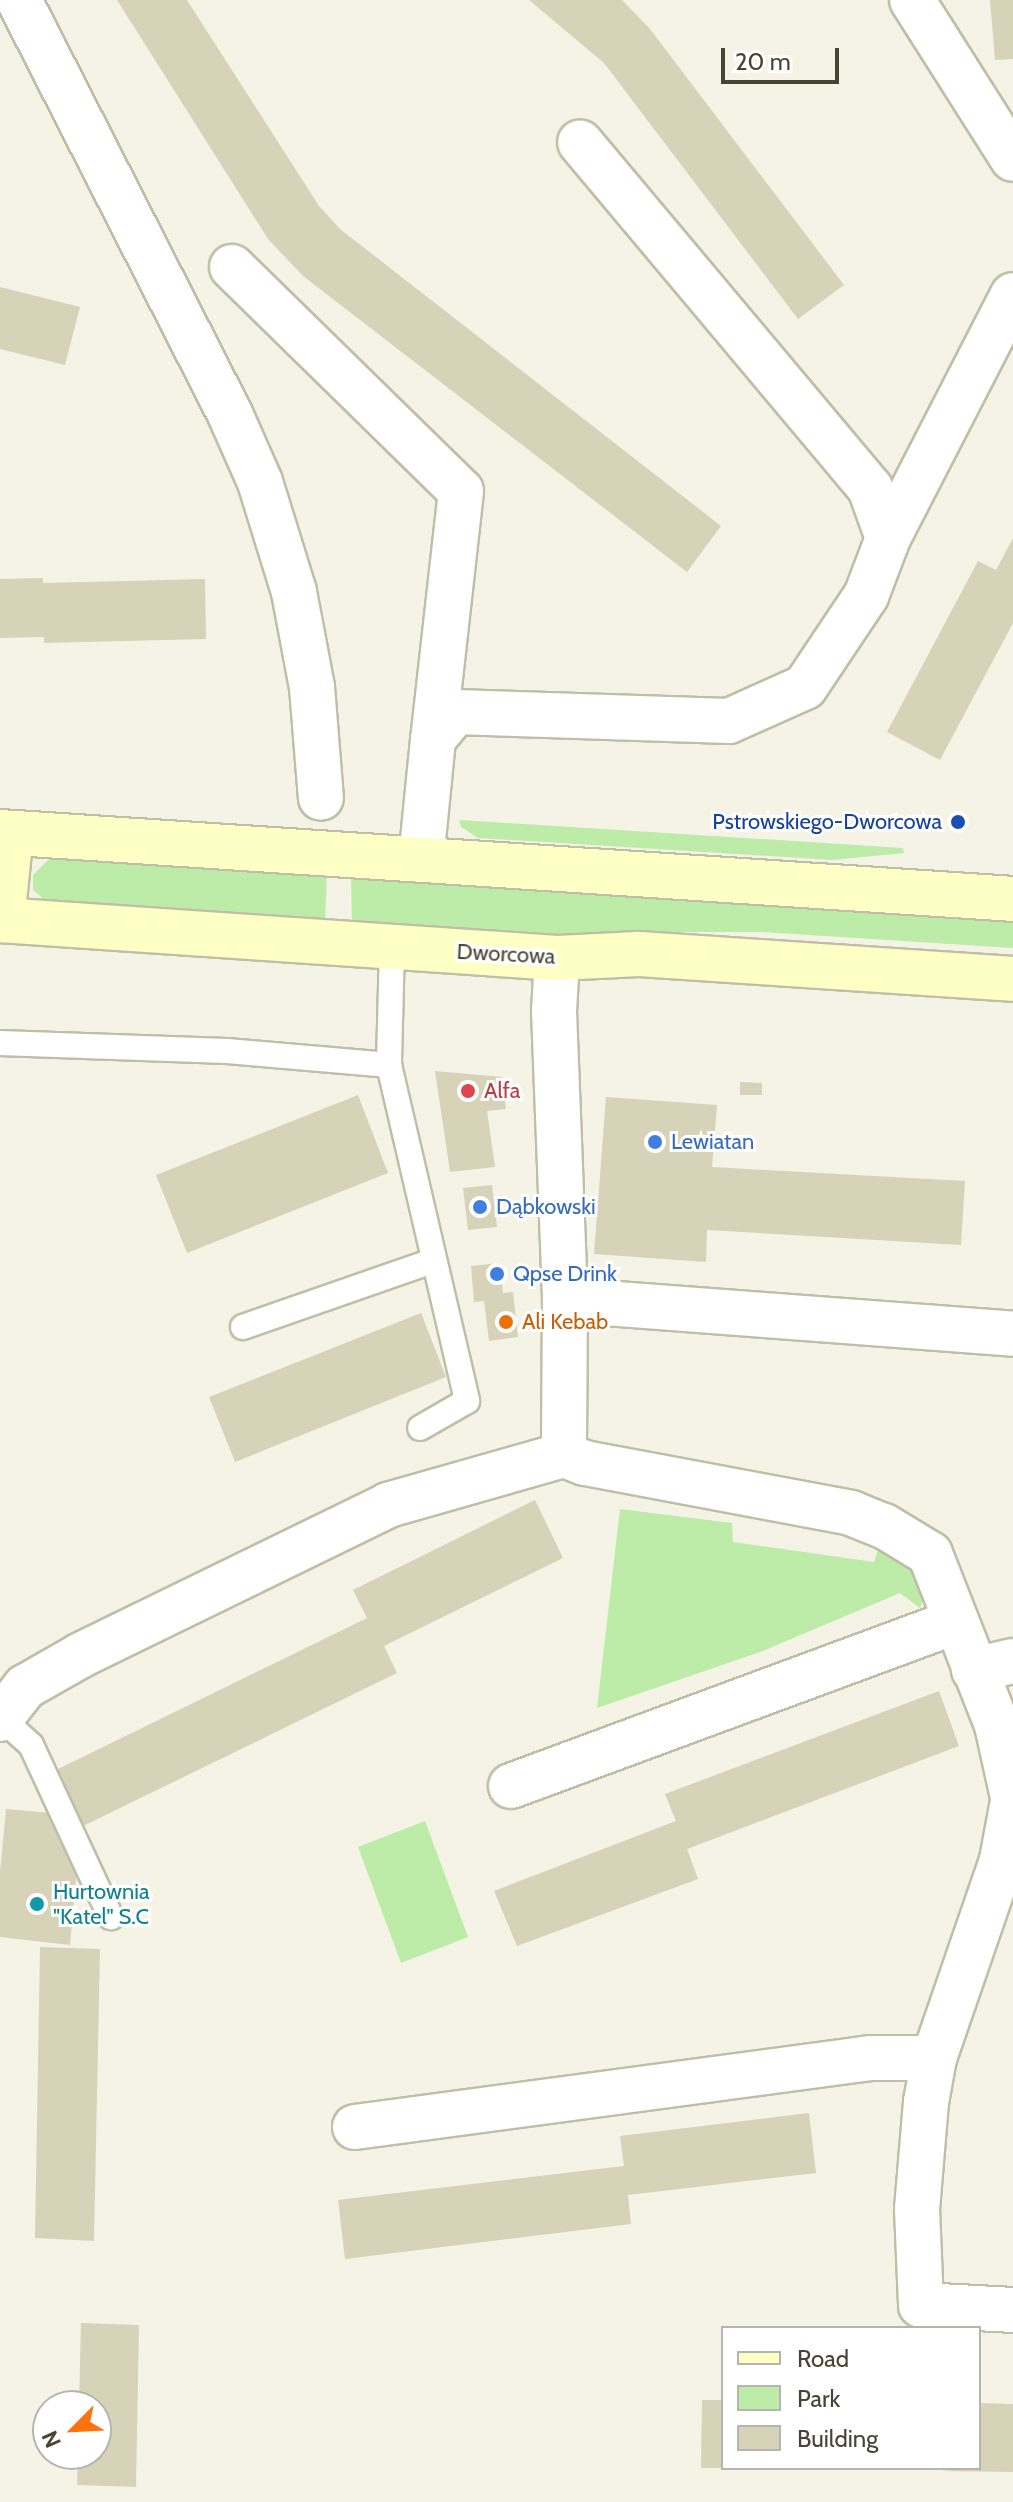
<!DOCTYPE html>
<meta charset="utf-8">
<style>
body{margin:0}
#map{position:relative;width:1013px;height:2502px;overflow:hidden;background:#f4f3e5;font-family:Cabin,sans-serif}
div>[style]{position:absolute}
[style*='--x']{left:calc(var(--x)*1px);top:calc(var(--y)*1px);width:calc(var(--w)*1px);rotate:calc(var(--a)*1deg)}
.green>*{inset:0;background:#bdeca9}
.building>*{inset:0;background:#d7d3b9}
.roads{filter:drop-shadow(2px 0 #c0bea6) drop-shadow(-2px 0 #c0bea6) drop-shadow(0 2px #c0bea6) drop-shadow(0 -2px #c0bea6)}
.lane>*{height:24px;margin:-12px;padding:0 12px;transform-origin:12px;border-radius:12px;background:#fff}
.street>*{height:44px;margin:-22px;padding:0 22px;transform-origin:22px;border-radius:22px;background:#fff}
.secondary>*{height:44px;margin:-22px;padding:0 22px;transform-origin:22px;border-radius:22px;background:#feffc4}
.dots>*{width:22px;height:22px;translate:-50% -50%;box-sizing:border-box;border:4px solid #fff;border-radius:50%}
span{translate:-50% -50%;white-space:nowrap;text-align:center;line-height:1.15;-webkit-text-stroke:6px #fff;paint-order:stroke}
.transit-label{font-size:22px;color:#164399}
.right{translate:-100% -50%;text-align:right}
.street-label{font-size:22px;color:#474434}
.health-label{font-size:22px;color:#be3a42}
.left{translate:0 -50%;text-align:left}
.shop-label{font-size:22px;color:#366cbe}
.food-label{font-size:22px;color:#c56008}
.culture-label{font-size:22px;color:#0d838f}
.legend{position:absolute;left:721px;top:2326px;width:260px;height:144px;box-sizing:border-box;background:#fff;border:2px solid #b5b4ae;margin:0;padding:10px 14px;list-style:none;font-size:24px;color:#474434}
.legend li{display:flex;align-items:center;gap:16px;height:40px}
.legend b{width:40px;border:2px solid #b5b4ae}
.north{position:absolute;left:32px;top:2390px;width:80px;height:80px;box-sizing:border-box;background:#fff;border:2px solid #b5b4ae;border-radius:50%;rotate:246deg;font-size:22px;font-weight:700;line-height:32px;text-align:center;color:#474434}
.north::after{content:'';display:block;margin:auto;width:28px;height:36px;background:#ff7111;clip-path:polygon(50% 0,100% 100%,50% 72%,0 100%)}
.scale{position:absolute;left:721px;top:48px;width:118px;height:36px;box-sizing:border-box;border:4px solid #474434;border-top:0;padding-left:10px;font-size:24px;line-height:28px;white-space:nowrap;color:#474434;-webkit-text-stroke:6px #fff;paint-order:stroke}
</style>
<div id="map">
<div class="green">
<div style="clip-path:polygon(459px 820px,903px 848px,904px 853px,833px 860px,478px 838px,461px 827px)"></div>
<div style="clip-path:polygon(62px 857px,237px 871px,327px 873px,325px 921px,45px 900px,33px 890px,33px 875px,49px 859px)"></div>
<div style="clip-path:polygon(351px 877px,1013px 922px,1013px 948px,762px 932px,685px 932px,610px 938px,352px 922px)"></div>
<div style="clip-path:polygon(620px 1509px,732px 1523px,733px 1542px,874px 1562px,879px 1547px,904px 1553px,926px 1593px,920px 1608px,900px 1593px,760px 1652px,597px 1708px)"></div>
<div style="clip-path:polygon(425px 1821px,468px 1937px,401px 1963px,358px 1847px)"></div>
</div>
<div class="building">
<div style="clip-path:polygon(117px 0,187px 0,319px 206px,340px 229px,721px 526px,687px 572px,303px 276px,268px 239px)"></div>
<div style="clip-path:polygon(529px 0,622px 0,650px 29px,844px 285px,798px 319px,604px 63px)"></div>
<div style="clip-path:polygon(990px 0,1013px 0,1013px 59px,995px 60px)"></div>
<div style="clip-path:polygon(0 287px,80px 307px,65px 365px,0 349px)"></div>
<div style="clip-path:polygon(1013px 538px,1013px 623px,940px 760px,887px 732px,978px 561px,996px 570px)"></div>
<div style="clip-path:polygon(43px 578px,43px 583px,205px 579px,206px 639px,44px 643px,44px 637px,0 638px,0 579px)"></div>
<div style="clip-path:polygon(435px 1071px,502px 1077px,506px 1109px,487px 1111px,495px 1167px,450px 1172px)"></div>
<div style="clip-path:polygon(740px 1082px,762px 1083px,762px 1095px,740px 1095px)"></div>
<div style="clip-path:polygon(358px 1095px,388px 1173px,187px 1253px,156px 1175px)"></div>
<div style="clip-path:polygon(606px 1097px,717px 1105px,712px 1167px,965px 1181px,961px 1245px,707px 1230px,706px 1262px,594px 1254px)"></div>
<div style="clip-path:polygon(492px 1185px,497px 1227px,468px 1230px,463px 1188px)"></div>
<div style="clip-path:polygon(500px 1263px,503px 1293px,513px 1292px,518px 1337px,489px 1341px,484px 1301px,474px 1302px,471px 1266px)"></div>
<div style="clip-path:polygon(421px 1313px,446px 1377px,235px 1462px,209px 1397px)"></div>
<div style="clip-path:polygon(535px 1500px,563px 1558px,384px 1646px,397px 1673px,79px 1828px,52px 1772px,367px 1618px,353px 1590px)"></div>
<div style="clip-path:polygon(939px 1691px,959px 1746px,687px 1849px,698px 1879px,517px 1946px,494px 1891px,676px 1821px,665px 1794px)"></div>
<div style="clip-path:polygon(6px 1809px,52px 1813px,77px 1869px,70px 1945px,0 1937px,0 1872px)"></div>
<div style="clip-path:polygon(40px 1947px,100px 1949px,94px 2241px,35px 2238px)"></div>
<div style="clip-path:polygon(809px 2113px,816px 2173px,628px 2195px,631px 2224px,345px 2259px,338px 2200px,624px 2166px,620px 2136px)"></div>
<div style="clip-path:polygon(81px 2323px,139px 2325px,136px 2487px,77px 2485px,78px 2454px,96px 2454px,96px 2406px,79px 2406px)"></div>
<div style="clip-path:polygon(702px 2400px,723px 2400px,723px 2468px,701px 2468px)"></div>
<div style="clip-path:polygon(979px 2403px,1013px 2404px,1013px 2472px,940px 2471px,979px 2468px)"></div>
</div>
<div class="roads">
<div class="lane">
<div style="--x:392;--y:947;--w:118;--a:91.5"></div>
<div style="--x:389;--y:1065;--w:345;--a:76.9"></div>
<div style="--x:467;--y:1401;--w:54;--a:150.1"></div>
<div style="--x:0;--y:1043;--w:227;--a:2"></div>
<div style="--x:227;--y:1051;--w:163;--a:4.9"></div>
<div style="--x:243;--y:1327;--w:200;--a:-19.2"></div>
<div style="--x:1;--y:1718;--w:40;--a:42"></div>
<div style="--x:31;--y:1745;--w:190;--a:65.1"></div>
</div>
<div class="street">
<div style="--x:19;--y:0;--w:465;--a:63"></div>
<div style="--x:230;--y:414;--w:74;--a:66.2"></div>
<div style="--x:260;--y:482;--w:115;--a:72.8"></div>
<div style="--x:294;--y:592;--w:97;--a:79.3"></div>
<div style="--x:312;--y:687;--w:111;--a:85.4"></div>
<div style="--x:912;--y:0;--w:188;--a:57.6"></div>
<div style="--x:232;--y:267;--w:320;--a:44.4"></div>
<div style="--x:461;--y:491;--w:250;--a:96.4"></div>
<div style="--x:888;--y:538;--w:273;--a:-62.8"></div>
<div style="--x:421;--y:860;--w:122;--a:-84.3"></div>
<div style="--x:433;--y:739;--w:35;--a:-50"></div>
<div style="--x:456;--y:712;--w:273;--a:1.9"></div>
<div style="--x:729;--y:721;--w:83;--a:-24.1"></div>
<div style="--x:805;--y:687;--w:110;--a:-56.2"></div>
<div style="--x:866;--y:596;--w:62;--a:-69.2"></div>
<div style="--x:888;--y:538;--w:53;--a:-109.8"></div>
<div style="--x:870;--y:488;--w:451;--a:-130"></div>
<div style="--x:557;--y:958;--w:53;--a:93.2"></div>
<div style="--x:554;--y:1011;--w:289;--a:87.8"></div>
<div style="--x:565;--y:1300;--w:155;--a:90.4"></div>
<div style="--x:565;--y:1300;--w:449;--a:4.3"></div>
<div style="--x:974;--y:1670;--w:40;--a:-13"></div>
<div style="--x:0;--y:1719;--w:41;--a:-52"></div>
<div style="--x:25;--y:1687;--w:64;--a:-29.7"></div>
<div style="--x:81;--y:1655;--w:342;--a:-26"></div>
<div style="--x:388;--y:1505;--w:183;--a:-15.9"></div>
<div style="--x:564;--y:1455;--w:22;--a:21"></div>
<div style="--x:585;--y:1463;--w:271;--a:10.6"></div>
<div style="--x:851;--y:1513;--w:35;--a:22"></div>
<div style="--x:884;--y:1526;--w:54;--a:31.3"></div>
<div style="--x:930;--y:1554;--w:184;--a:68.6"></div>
<div style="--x:997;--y:1725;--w:74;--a:77.5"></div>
<div style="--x:511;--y:1786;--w:472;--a:-20.3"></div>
<div style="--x:934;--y:2058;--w:45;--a:100.3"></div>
<div style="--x:926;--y:2102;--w:107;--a:94.8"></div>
<div style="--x:917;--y:2209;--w:96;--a:87.6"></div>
<div style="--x:921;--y:2305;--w:92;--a:3.1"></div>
<div style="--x:355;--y:2127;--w:521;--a:-7.62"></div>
<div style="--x:871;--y:2058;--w:63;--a:0"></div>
<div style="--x:934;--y:2058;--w:209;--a:-71"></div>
<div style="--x:1002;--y:1860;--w:60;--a:-79.4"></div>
</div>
<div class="secondary">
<div style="--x:0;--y:832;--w:1015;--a:3.78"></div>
<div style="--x:0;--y:920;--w:558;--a:3.9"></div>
<div style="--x:557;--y:958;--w:82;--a:-2.8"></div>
<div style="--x:639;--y:954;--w:375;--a:3.8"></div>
<div style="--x:2;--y:920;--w:87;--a:-84.1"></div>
</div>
</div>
<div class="dots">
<div style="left:958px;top:822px;background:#1a4fb4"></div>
<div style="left:468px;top:1091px;background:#e0444e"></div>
<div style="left:655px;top:1142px;background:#3f7fe0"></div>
<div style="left:480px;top:1207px;background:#3f7fe0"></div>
<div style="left:497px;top:1274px;background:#3f7fe0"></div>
<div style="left:506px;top:1322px;background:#e8710a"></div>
<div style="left:37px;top:1904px;background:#0f9aa8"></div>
</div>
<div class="transit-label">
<span class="right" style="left:942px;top:822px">Pstrowskiego-Dworcowa</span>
</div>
<div class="street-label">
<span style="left:506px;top:954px;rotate:3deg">Dworcowa</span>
</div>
<div class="health-label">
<span class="left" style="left:484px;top:1091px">Alfa</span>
</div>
<div class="shop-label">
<span class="left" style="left:671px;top:1142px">Lewiatan</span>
<span class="left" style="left:496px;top:1207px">Dąbkowski</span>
<span class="left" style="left:513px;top:1274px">Qpse Drink</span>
</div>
<div class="food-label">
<span class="left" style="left:522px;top:1322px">Ali Kebab</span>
</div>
<div class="culture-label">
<span class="left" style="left:53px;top:1904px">Hurtownia<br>"Katel" S.C</span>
</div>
<ul class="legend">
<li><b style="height:10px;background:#feffc4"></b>Road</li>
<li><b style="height:22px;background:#bdeca9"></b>Park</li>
<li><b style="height:22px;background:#d7d3b9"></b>Building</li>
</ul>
<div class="north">N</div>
<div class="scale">20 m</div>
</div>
